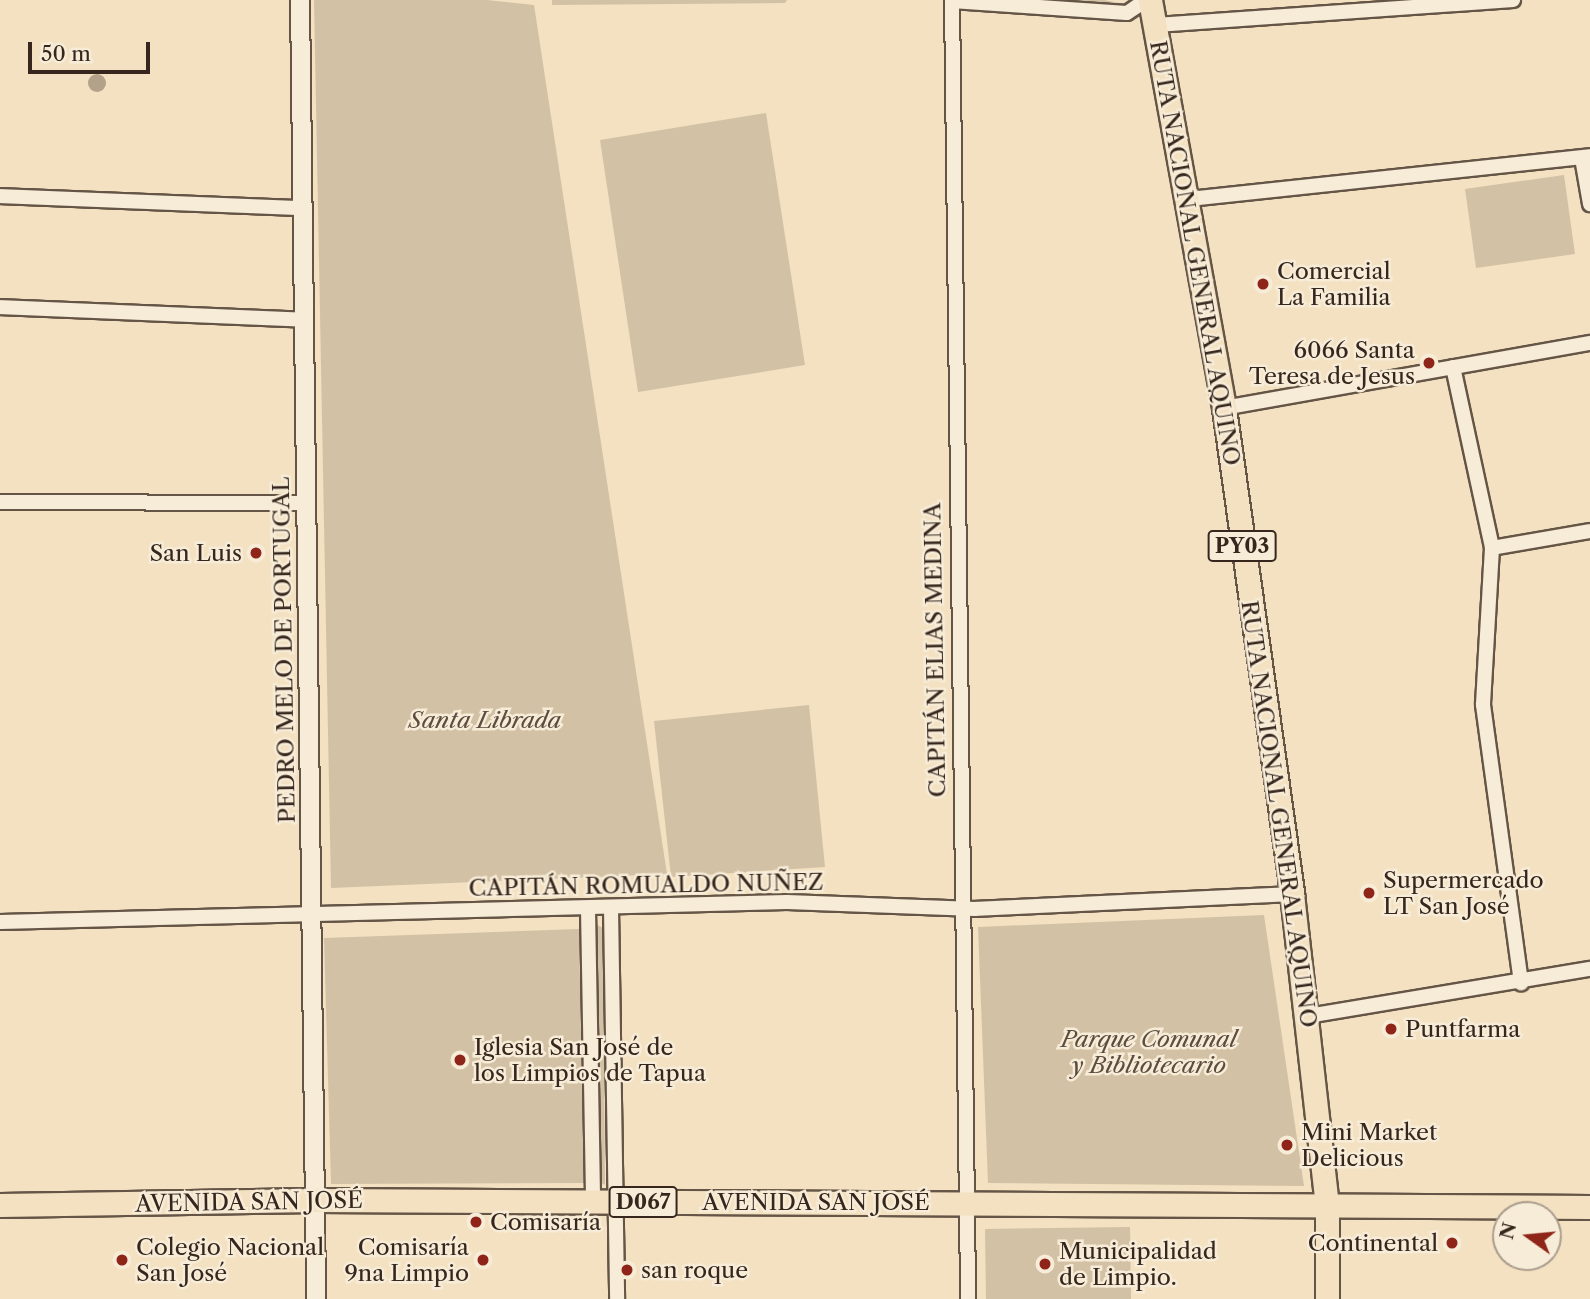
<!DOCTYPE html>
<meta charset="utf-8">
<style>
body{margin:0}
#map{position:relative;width:1590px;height:1299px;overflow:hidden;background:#f3e1c1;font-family:"Libre Caslon Text",serif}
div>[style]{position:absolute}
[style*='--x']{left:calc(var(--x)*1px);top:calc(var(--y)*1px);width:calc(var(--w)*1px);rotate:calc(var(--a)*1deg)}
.green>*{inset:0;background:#d3c1a5}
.water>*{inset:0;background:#b3a189}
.round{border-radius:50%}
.roads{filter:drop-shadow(2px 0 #655546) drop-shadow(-2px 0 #655546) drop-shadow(0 2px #655546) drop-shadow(0 -2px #655546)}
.minor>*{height:14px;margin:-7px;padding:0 7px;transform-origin:7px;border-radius:7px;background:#f7ecd7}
.tertiary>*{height:18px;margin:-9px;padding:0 9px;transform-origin:9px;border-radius:9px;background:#f7ecd7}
.primary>*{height:23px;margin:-11.5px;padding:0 11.5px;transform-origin:11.5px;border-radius:11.5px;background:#f3e1c1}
.trunk>*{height:23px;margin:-11.5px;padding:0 11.5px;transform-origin:11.5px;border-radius:11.5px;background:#f3e1c1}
.dots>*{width:19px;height:19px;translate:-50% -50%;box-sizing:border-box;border:4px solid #f7ecd7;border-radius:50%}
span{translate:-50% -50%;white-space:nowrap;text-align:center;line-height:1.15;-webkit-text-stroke:5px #f7ecd7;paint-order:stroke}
.shield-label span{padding:2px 5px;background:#f7ecd7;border:2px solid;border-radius:5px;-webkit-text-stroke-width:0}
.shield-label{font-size:21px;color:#36261d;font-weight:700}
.street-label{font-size:23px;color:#36261d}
.poi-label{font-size:23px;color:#36261d}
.left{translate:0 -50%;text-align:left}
.right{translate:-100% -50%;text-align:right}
.park-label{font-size:23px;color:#5d4d3f;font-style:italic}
.north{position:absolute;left:1492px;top:1201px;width:70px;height:70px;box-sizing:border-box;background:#f7ecd7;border:2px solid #aa9d8d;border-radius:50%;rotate:285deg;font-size:19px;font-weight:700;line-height:28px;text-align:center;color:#36261d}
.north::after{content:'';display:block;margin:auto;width:24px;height:32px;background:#8f2418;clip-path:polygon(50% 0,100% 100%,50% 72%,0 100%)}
.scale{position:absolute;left:28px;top:42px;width:122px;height:32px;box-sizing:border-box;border:4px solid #36261d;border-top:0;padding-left:9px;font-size:21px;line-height:24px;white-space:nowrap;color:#36261d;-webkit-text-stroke:5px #f7ecd7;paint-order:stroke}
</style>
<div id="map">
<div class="green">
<div style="clip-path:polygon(314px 0,487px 0,534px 5px,667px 874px,331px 888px)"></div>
<div style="clip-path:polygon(787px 0,785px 3px,552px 5px,552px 0)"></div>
<div style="clip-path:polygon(1011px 0,1104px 0,1124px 4px,1124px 7px)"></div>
<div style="clip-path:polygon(766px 113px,805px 365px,638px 392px,600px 140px)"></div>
<div style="clip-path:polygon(1564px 175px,1575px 254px,1476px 268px,1465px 189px)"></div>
<div style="clip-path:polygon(809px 705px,825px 867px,671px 877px,654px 721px)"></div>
<div style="clip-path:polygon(1264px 915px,1304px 1186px,988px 1183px,978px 927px)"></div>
<div style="clip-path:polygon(597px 925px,603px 928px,605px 1185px,600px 1182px)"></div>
<div style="clip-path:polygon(579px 929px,584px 1183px,331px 1184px,324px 938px)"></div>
<div style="clip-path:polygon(1130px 1227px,1131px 1299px,986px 1299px,985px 1229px)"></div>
</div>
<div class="water">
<div class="round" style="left:88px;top:74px;width:18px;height:18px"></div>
</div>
<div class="roads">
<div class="minor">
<div style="--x:952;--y:0;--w:1299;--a:89.29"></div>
<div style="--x:952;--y:1;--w:175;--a:3.9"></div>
<div style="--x:1127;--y:13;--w:14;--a:-34"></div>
<div style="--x:1156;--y:25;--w:358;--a:-4"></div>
<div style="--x:1582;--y:158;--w:47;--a:80.1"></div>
<div style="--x:0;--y:196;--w:303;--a:2.3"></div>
<div style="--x:1189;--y:199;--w:403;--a:-6.1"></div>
<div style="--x:0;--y:307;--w:304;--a:2.4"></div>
<div style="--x:1453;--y:367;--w:185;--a:77.8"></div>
<div style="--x:1492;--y:548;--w:157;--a:93.3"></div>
<div style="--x:1483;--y:705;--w:281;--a:82.2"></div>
<div style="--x:1224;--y:408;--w:372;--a:-10.1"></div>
<div style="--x:0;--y:502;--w:306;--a:0.2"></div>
<div style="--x:1492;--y:548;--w:99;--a:-9.8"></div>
<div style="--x:611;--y:908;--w:391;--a:89.1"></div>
<div style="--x:588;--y:909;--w:293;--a:89"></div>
<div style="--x:0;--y:922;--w:787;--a:-1.46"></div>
<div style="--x:787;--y:902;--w:188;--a:2.1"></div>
<div style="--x:975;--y:909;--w:317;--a:-2.7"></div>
<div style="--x:1308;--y:1016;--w:286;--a:-9.5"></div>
</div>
<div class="tertiary">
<div style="--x:300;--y:0;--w:1299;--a:89.29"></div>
</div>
<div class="primary">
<div style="--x:0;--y:1205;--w:315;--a:-0.9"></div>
<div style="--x:315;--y:1200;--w:1275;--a:0.31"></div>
</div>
<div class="trunk">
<div style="--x:1150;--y:0;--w:415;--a:79.7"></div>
<div style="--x:1224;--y:408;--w:491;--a:82"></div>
<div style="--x:1292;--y:894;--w:314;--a:83.6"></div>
<div style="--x:1327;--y:1206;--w:93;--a:90"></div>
</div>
</div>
<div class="dots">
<div style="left:1263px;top:284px;background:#8f2418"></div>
<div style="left:1429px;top:363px;background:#8f2418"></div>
<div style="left:256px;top:553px;background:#8f2418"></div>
<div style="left:1369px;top:893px;background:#8f2418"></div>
<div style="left:1391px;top:1029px;background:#8f2418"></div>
<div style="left:460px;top:1060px;background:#8f2418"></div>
<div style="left:1287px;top:1145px;background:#8f2418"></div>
<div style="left:476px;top:1222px;background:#8f2418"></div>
<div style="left:1452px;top:1243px;background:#8f2418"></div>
<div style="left:122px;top:1260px;background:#8f2418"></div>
<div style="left:483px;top:1260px;background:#8f2418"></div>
<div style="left:1045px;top:1264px;background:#8f2418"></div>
<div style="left:627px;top:1270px;background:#8f2418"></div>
</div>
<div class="shield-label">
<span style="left:1242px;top:546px">PY03</span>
<span style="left:643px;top:1202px">D067</span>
</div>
<div class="street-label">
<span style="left:1195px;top:253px;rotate:80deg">RUTA NACIONAL GENERAL AQUINO</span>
<span style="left:284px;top:650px;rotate:-91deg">PEDRO MELO DE PORTUGAL</span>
<span style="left:935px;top:650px;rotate:-91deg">CAPITÁN ELIAS MEDINA</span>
<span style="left:1279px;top:814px;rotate:82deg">RUTA NACIONAL GENERAL AQUINO</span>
<span style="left:646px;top:885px;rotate:-1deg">CAPITÁN ROMUALDO NUÑEZ</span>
<span style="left:249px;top:1202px;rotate:-1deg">AVENIDA SAN JOSÉ</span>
<span style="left:816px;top:1202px">AVENIDA SAN JOSÉ</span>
</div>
<div class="poi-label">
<span class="left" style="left:1277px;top:284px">Comercial<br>La Familia</span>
<span class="right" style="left:1415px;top:363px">6066 Santa<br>Teresa de Jesus</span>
<span class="right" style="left:242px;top:553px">San Luis</span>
<span class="left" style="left:1383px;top:893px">Supermercado<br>LT San José</span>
<span class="left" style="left:1405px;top:1029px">Puntfarma</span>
<span class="left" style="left:474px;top:1060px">Iglesia San José de<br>los Limpios de Tapua</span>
<span class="left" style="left:1301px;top:1145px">Mini Market<br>Delicious</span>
<span class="left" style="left:490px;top:1222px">Comisaría</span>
<span class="right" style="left:1438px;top:1243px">Continental</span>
<span class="left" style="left:136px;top:1260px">Colegio Nacional<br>San José</span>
<span class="right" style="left:469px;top:1260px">Comisaría<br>9na Limpio</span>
<span class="left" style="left:1059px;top:1264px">Municipalidad<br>de Limpio.</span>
<span class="left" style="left:641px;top:1270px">san roque</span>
</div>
<div class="park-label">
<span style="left:485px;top:720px">Santa Librada</span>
<span style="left:1149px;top:1052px">Parque Comunal<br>y Bibliotecario</span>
</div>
<div class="north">N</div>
<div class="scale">50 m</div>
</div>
